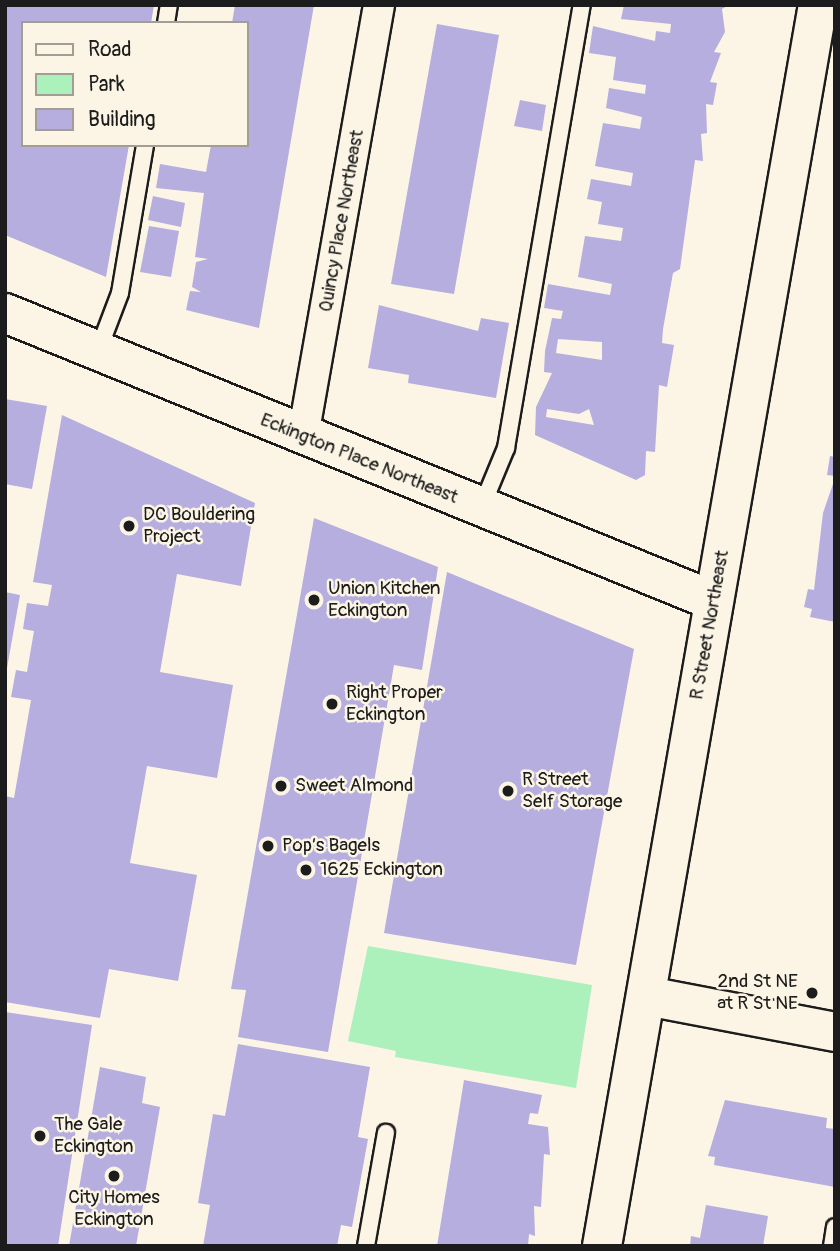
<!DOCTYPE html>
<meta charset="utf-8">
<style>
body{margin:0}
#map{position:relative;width:840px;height:1251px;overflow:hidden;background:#fcf5e5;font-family:Pangolin,sans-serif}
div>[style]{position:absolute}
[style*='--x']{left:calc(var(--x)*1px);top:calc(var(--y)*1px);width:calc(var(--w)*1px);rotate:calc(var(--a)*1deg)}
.green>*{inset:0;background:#acf0bb}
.building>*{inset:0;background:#b5aedf}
.roads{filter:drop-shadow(2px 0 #1c1c1c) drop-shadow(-2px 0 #1c1c1c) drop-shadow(0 2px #1c1c1c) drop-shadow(0 -2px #1c1c1c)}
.service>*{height:16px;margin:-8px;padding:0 8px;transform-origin:8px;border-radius:8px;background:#fcf5e5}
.minor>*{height:30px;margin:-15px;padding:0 15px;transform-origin:15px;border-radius:15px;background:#fcf5e5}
.tertiary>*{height:38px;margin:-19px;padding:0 19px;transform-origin:19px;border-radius:19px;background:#fcf5e5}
.dots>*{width:19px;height:19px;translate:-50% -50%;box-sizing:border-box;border:4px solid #fcf5e5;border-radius:50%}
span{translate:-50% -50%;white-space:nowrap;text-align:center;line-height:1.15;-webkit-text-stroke:5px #fcf5e5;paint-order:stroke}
.street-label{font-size:19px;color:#1c1c1c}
.poi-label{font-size:19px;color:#1c1c1c}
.left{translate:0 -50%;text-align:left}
.right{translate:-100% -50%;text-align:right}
.frame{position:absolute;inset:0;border:7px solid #1c1c1c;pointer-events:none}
.legend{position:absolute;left:21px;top:21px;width:228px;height:126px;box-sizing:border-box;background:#fcf5e5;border:2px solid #a29e95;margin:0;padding:9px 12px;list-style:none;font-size:21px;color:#1c1c1c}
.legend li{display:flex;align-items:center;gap:14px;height:35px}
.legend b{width:35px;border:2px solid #a29e95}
</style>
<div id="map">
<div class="green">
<div style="clip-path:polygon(368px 946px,592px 985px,576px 1088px,395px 1057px,396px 1051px,348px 1041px)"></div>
</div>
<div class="building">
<div style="clip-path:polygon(6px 5px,154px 5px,151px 23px,23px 23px,23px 145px,129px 145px,106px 277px,5px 235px)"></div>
<div style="clip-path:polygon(235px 5px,314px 5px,259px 328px,186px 310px,190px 291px,201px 292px,192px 287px,196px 262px,208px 259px,195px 257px,204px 193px,156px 188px,160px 164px,206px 172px,211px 145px,247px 145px,249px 29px,232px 23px)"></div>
<div style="clip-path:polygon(evenodd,624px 5px,729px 5px,722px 9px,725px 32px,714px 52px,721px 53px,710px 82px,717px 83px,713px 105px,706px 104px,707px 133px,701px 134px,703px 161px,695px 160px,680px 269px,673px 273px,663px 329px,662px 343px,674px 345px,667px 387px,659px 385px,655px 452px,646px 451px,645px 475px,636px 480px,535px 435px,536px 407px,552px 373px,544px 372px,545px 351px,552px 318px,561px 319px,563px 311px,544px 308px,548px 284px,610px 295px,612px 284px,578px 277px,585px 236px,621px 241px,623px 228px,598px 224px,602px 202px,587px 199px,591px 179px,631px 186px,633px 173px,595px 166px,603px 123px,640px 129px,641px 122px,642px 117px,606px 108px,609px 88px,645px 94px,646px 85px,613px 80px,616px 57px,589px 53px,593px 26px,655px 41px,656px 31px,670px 33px,671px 24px,621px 19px,624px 5px,558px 339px,602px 342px,602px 360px,556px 353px,558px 339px,624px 5px,547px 409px,579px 414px,589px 409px,594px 425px,546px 417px,547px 409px)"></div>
<div style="clip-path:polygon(437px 24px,499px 35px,454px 294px,391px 284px)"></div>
<div style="clip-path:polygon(520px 100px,546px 105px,542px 131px,514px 126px)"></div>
<div style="clip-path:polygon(153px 196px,185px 203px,181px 227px,148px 220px)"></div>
<div style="clip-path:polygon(149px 226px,179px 231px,171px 277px,140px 272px)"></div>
<div style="clip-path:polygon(379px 305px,478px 331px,481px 318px,509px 323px,496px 398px,408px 383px,409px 375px,368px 368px)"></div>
<div style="clip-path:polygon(5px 399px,47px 406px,32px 489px,5px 484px)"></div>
<div style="clip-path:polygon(62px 415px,255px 503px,241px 586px,177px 574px,160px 672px,233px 685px,217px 778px,147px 766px,130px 863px,197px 875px,178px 981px,109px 969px,100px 1018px,5px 1002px,5px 796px,14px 798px,31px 700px,11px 697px,16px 670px,27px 672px,34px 631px,23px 629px,27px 603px,48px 606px,52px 585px,33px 582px)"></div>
<div style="clip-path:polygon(830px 456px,835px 457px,835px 476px,827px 475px)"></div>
<div style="clip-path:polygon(835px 478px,835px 622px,810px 617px,812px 609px,804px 607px,808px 589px,814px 590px,823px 513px)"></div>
<div style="clip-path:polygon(314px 518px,438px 567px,422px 670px,394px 665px,328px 1052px,238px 1037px,246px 990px,231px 989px)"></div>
<div style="clip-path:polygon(447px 572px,634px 649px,576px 965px,384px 933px)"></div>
<div style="clip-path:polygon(5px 592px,20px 595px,7px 668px,5px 668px)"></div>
<div style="clip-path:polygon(5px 1012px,92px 1025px,58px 1246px,5px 1246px)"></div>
<div style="clip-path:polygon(238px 1044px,370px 1067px,358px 1137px,368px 1139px,352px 1227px,341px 1225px,337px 1246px,203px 1246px,210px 1205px,198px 1203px,213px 1114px,225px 1116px)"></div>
<div style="clip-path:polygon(100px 1067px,146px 1077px,142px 1103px,160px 1107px,136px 1246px,69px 1246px)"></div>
<div style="clip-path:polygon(464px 1080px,542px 1095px,538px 1114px,530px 1113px,528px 1124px,548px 1127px,550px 1155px,544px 1154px,541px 1207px,534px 1206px,535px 1236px,529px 1234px,528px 1246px,437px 1246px)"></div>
<div style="clip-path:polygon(725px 1100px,827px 1118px,826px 1128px,835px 1129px,835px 1187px,714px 1165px,715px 1157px,708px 1156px)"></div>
<div style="clip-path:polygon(706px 1205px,768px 1216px,763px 1246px,690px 1246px,691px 1236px,700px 1238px)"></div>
</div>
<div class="roads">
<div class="service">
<div style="--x:166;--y:23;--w:18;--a:-81"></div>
<div style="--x:98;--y:351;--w:62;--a:-69.2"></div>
<div style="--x:120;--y:293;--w:150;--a:-80.4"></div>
<div style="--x:482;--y:506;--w:63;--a:-67.5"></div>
<div style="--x:506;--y:448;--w:449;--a:-80.3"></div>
<div style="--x:366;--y:1246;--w:115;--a:-80"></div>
<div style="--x:832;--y:1246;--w:19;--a:-81"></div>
</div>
<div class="minor">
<div style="--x:303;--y:436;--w:438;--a:-80"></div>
</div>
<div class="tertiary">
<div style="--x:5;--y:313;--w:765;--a:22.11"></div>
<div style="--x:647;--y:996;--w:191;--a:10.8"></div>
<div style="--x:602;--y:1246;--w:1260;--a:-80.13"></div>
</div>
</div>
<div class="dots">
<div style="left:129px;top:526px;background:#1c1c1c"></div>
<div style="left:314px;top:600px;background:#1c1c1c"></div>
<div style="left:332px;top:704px;background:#1c1c1c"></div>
<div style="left:281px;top:786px;background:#1c1c1c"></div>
<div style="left:508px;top:791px;background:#1c1c1c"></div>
<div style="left:268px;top:846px;background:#1c1c1c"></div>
<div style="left:306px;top:870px;background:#1c1c1c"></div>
<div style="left:812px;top:993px;background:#1c1c1c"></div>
<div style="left:40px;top:1136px;background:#1c1c1c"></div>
<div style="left:114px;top:1176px;background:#1c1c1c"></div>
</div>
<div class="street-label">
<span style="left:342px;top:221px;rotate:-80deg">Quincy Place Northeast</span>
<span style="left:359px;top:459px;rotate:22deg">Eckington Place Northeast</span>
<span style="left:710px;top:625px;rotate:-80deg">R Street Northeast</span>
</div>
<div class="poi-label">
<span class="left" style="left:143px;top:526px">DC Bouldering<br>Project</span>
<span class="left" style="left:328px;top:600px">Union Kitchen<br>Eckington</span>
<span class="left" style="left:346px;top:704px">Right Proper<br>Eckington</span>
<span class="left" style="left:522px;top:791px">R Street<br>Self Storage</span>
<span class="left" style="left:295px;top:786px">Sweet Almond</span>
<span class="left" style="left:282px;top:846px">Pop’s Bagels</span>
<span class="left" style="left:320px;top:870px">1625 Eckington</span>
<span class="right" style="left:798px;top:993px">2nd St NE<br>at R St NE</span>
<span class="left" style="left:54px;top:1136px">The Gale<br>Eckington</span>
<span style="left:114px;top:1209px">City Homes<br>Eckington</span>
</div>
<div class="frame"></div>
<ul class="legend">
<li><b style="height:9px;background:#fcf5e5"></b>Road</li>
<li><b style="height:19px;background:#acf0bb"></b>Park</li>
<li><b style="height:19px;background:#b5aedf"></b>Building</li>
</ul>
</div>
